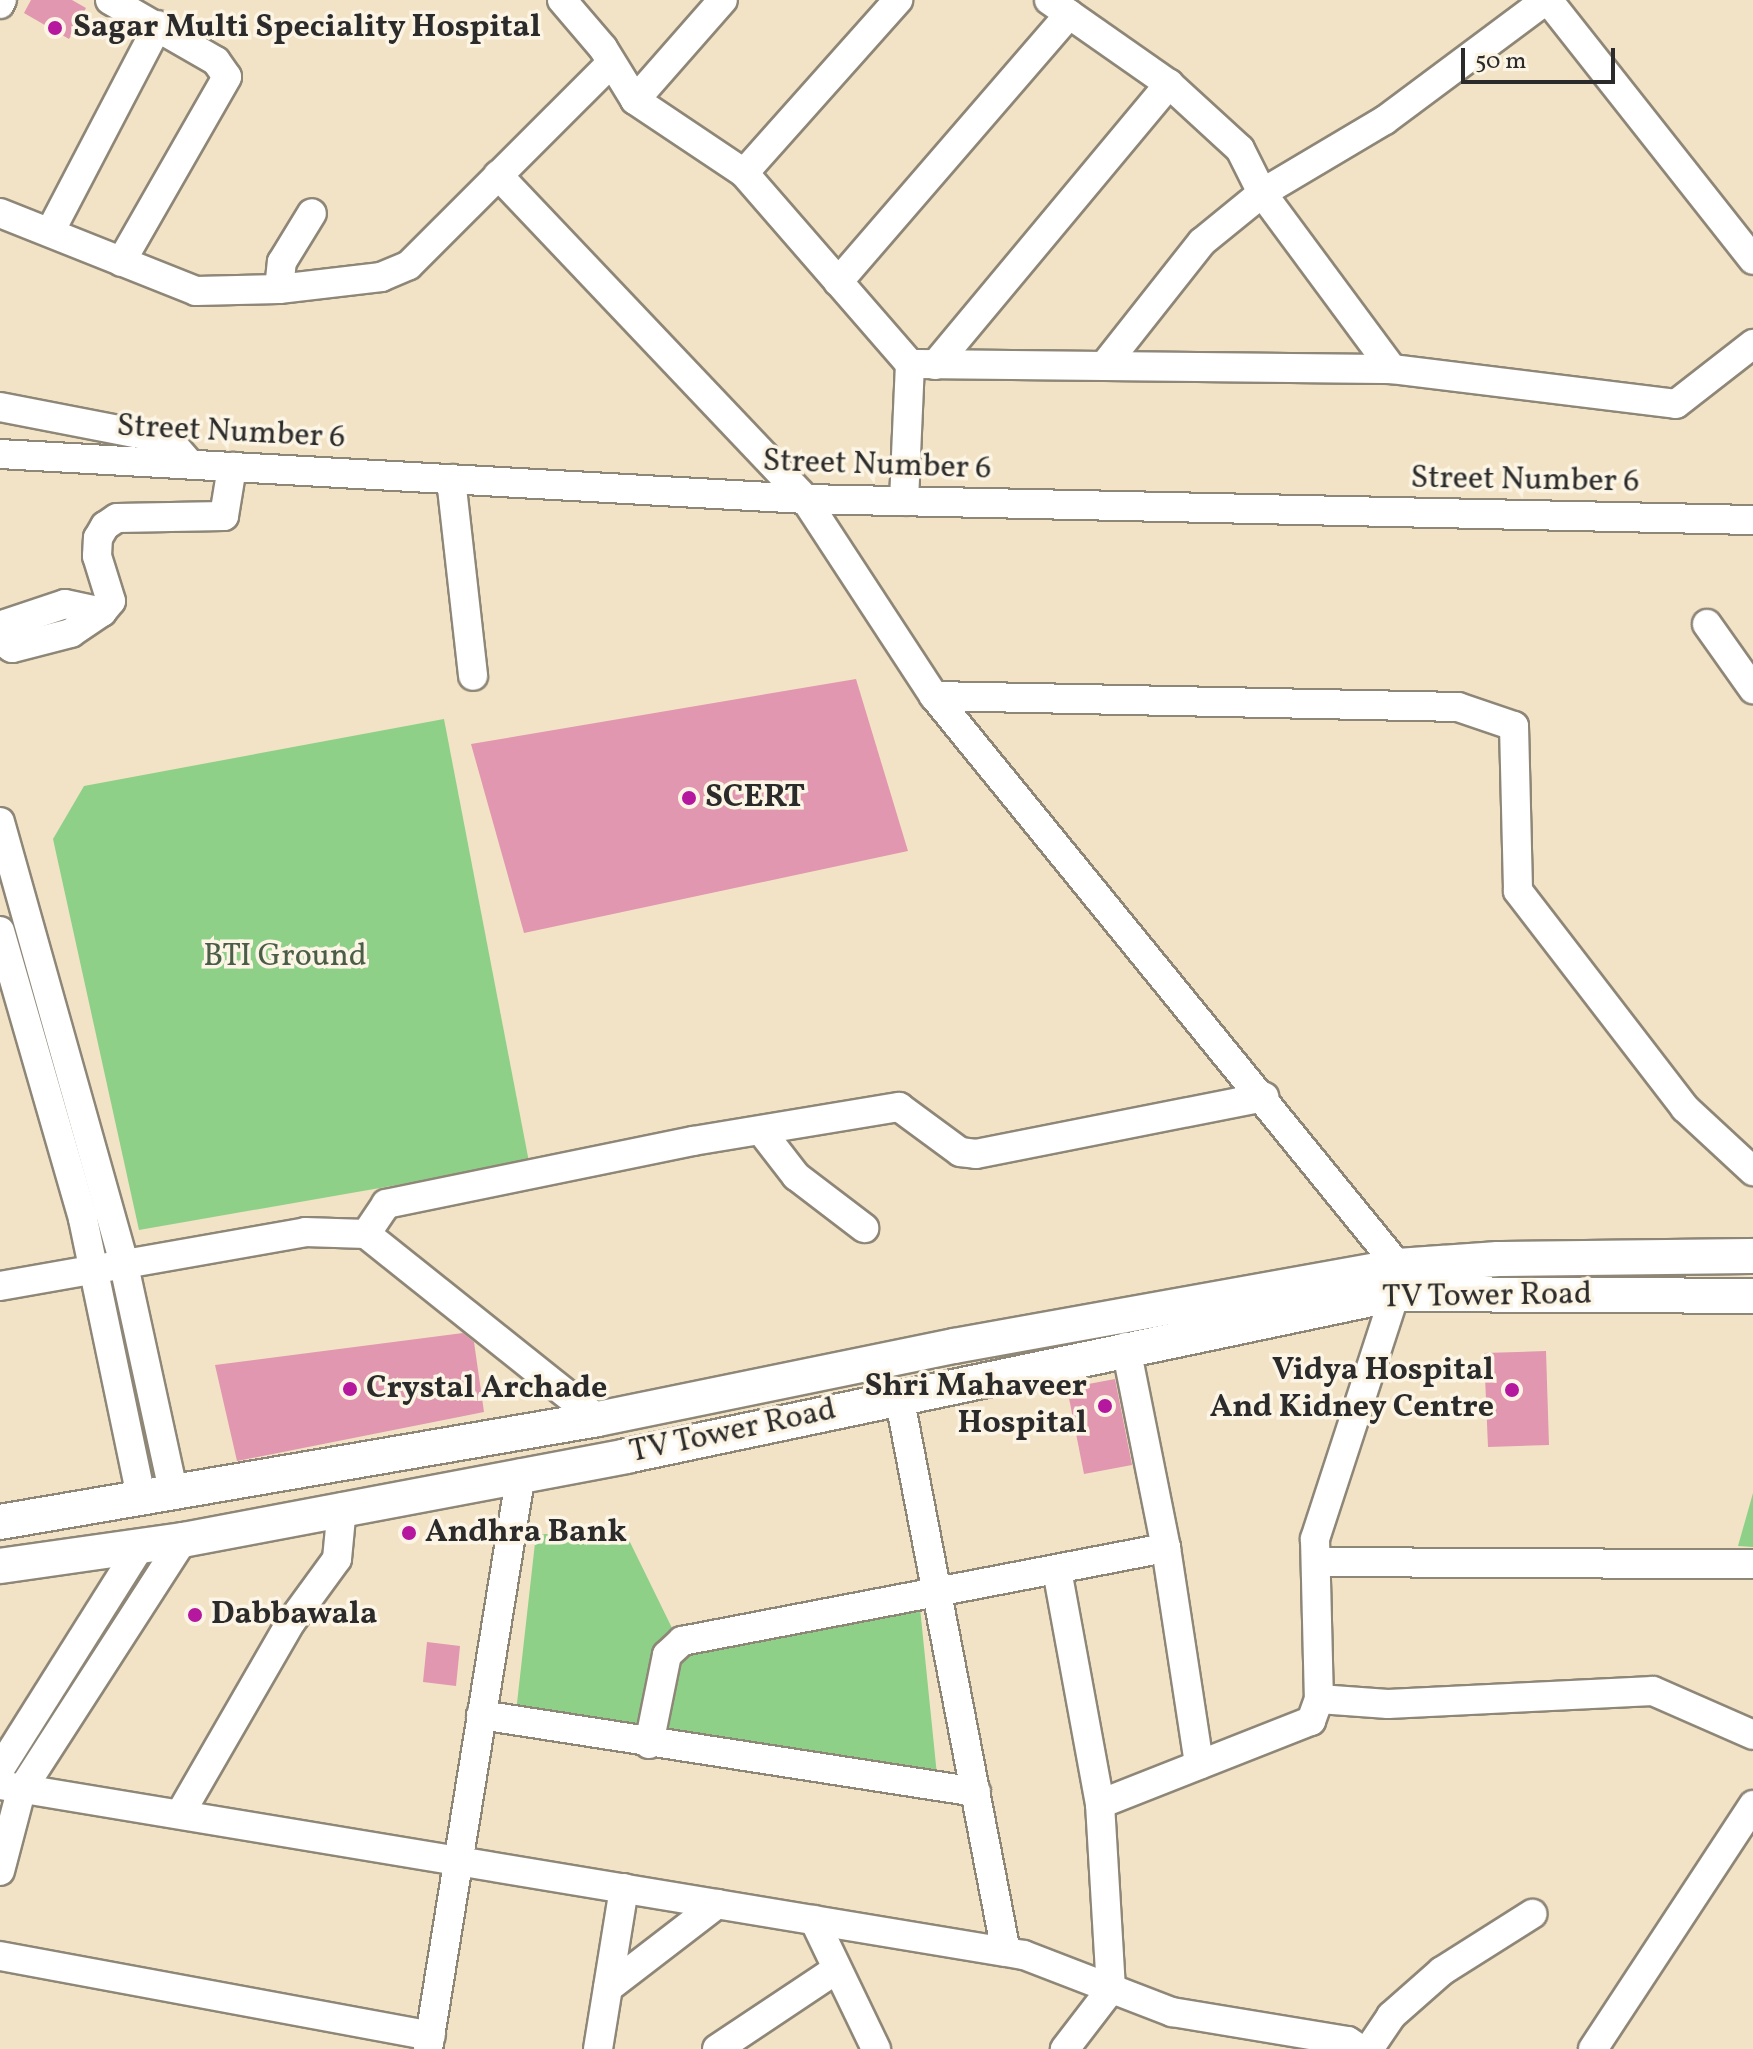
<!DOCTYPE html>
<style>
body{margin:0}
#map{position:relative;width:1753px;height:2049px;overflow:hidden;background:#f2e3c6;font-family:Vollkorn,serif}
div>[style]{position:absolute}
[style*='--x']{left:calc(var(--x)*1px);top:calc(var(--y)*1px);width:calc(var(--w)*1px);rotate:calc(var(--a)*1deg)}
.green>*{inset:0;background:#8ed088}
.building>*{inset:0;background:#e197af}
.roads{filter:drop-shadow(2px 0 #8e8778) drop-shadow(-2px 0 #8e8778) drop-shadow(0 2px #8e8778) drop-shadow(0 -2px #8e8778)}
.minor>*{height:28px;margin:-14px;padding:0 14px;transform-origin:14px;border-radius:14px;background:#fff}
.major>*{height:34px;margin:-17px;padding:0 17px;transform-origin:17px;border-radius:17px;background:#fff}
.dots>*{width:22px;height:22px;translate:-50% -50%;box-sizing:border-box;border:4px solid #fcf5e5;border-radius:50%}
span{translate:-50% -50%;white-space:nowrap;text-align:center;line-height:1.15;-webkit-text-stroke:7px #fcf5e5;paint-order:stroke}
.poi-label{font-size:32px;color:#2b2b2b;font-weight:700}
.left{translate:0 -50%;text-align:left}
.right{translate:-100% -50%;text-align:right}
.street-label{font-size:32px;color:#2b2b2b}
.park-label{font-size:32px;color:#495d47}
.scale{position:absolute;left:1461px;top:48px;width:154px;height:36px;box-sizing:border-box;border:4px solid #2b2b2b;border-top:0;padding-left:10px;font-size:24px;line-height:28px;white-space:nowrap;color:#2b2b2b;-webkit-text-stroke:6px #fcf5e5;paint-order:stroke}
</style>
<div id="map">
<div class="green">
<div style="clip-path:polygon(444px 719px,529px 1162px,139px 1230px,53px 839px,84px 786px)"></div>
<div style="clip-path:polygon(1753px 1493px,1753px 1547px,1738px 1546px)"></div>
<div style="clip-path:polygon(536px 1534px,626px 1534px,673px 1630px,919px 1598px,937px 1775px,516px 1712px)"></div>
</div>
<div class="building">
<div style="clip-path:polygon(31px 0,72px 0,86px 8px,69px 39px,24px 13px)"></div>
<div style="clip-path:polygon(856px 679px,908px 851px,524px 933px,471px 744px)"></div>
<div style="clip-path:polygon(463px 1333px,474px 1342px,484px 1412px,237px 1461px,215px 1365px)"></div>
<div style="clip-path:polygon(1546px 1351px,1549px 1445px,1488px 1447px,1484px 1353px)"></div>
<div style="clip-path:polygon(1115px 1379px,1132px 1465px,1084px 1474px,1067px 1388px)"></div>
<div style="clip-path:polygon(427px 1642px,460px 1646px,456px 1686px,423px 1682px)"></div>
</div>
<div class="roads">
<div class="minor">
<div style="--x:110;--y:0;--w:122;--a:29.9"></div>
<div style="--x:216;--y:61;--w:19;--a:55"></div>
<div style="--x:227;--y:77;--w:213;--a:119.8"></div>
<div style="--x:562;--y:0;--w:63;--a:49.5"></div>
<div style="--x:603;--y:48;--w:61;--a:58.4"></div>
<div style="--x:635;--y:100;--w:131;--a:33.8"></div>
<div style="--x:744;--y:173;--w:253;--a:49"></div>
<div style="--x:1049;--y:0;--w:146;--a:35"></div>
<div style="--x:1169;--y:84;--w:96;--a:42.5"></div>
<div style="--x:1240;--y:149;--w:49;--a:63.4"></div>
<div style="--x:1262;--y:193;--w:219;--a:53.5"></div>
<div style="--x:1548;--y:0;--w:331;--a:51.7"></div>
<div style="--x:0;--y:4;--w:4;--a:-63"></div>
<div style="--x:635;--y:100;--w:133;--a:-48.7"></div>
<div style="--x:744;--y:173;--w:232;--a:-48.3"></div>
<div style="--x:498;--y:175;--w:446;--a:46.5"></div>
<div style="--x:805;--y:499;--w:235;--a:56.8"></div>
<div style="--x:934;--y:696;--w:735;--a:50.85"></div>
<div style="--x:0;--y:213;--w:211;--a:21.7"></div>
<div style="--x:196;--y:291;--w:83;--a:-1.4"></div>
<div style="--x:279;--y:289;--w:103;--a:-6.7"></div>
<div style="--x:381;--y:277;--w:30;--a:-23"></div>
<div style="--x:409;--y:265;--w:284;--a:-45"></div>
<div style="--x:51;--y:230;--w:231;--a:-62.4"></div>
<div style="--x:838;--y:282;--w:354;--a:-49.2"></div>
<div style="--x:279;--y:289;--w:27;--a:-84"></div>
<div style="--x:282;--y:262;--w:57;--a:-58.5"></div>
<div style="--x:935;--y:365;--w:366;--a:-50.2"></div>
<div style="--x:1104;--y:366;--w:158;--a:-51.7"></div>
<div style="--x:1202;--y:242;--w:77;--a:-39.2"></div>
<div style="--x:1262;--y:193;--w:143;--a:-30.7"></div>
<div style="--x:1385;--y:120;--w:201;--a:-36.7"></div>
<div style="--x:0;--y:407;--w:172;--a:11"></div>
<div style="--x:169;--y:440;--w:32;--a:49"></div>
<div style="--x:0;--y:454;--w:806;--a:3.2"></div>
<div style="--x:805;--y:499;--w:948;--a:1.27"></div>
<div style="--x:451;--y:479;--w:198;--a:83.6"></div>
<div style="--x:904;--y:501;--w:137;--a:-87.5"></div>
<div style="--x:910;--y:364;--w:482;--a:0.6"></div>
<div style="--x:1392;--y:369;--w:286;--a:7"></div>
<div style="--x:1676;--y:404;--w:98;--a:-37.9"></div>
<div style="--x:102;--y:612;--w:14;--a:-51"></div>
<div style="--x:111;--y:601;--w:47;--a:-107.3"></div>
<div style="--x:97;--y:556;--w:18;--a:-87"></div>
<div style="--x:98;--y:538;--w:14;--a:-60"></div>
<div style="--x:105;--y:526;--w:14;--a:-34"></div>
<div style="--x:117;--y:518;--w:107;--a:-1.1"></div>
<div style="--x:224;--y:516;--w:50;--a:-80.7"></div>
<div style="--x:1707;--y:624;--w:80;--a:54.7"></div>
<div style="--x:0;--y:634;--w:11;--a:-63"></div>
<div style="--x:5;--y:624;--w:63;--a:-18.4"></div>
<div style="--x:65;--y:604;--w:38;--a:12"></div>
<div style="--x:102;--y:612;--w:37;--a:146"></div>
<div style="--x:71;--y:633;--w:61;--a:165.7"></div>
<div style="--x:12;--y:648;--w:14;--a:-146"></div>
<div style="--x:934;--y:696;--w:524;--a:1.2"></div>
<div style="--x:1458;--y:707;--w:59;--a:18.7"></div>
<div style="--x:1514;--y:726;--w:165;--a:88.6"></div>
<div style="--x:1518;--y:891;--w:274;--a:52.4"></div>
<div style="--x:1685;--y:1108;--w:93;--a:42.8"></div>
<div style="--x:0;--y:822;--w:456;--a:74.3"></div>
<div style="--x:123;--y:1261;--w:239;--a:77.7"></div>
<div style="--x:0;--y:931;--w:300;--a:73.9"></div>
<div style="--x:83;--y:1219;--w:284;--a:78.2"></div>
<div style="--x:762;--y:1132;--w:56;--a:52.3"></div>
<div style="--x:796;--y:1176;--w:86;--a:37.4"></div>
<div style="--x:366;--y:1234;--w:36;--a:-56"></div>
<div style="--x:386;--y:1204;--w:313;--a:-11.6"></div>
<div style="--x:693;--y:1141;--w:209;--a:-9.4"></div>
<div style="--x:899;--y:1107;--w:76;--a:36.4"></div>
<div style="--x:960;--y:1152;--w:16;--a:7"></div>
<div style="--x:976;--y:1154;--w:294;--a:-11.2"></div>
<div style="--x:0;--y:1286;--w:310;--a:-10"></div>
<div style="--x:305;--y:1232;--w:61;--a:1.9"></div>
<div style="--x:366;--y:1234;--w:297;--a:38.6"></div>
<div style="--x:1395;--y:1294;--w:258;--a:108.1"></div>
<div style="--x:1315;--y:1539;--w:160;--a:88.6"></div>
<div style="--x:1319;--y:1699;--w:69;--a:4.1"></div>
<div style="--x:1388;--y:1704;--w:265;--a:-2.8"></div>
<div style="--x:1653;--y:1691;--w:109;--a:23.7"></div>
<div style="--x:899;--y:1396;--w:566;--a:79.11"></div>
<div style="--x:1166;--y:1548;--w:219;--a:81.3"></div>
<div style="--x:1316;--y:1562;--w:437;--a:0.3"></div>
<div style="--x:1057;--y:1570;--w:238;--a:79.6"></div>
<div style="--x:1100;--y:1804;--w:185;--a:86.6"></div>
<div style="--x:1111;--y:1989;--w:76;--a:127.5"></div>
<div style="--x:481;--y:1715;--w:501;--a:8.84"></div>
<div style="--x:649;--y:1744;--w:91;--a:-78.6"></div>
<div style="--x:667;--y:1655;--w:21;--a:-43"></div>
<div style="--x:682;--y:1641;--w:493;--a:-10.9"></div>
<div style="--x:1166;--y:1548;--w:205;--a:-101.3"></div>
<div style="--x:0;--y:1769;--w:265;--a:-57.8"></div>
<div style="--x:0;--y:1785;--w:1038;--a:9.43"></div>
<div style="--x:1024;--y:1955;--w:159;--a:21.1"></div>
<div style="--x:1172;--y:2012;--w:178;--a:9.4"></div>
<div style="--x:1348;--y:2041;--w:14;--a:34"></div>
<div style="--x:1100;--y:1804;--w:227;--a:-21.5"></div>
<div style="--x:1311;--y:1721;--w:23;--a:-70"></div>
<div style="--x:180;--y:1814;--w:222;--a:-60"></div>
<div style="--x:291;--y:1622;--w:78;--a:-53.9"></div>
<div style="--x:337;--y:1559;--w:52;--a:-84.5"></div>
<div style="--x:0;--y:1871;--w:83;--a:-75.3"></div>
<div style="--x:21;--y:1791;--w:299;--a:-57.2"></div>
<div style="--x:814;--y:1920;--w:143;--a:64.3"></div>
<div style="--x:0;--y:1956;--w:438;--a:10.5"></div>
<div style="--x:608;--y:1988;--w:138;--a:-37.6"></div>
<div style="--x:428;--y:2049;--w:583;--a:-80.83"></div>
<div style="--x:598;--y:2049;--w:163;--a:-80.8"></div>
<div style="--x:717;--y:2049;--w:144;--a:-33.7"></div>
<div style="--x:1369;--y:2049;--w:40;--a:-56"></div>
<div style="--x:1391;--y:2016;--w:68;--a:-41.4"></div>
<div style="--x:1442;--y:1971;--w:107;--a:-32.3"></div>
<div style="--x:1593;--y:2049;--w:292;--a:-56.7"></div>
</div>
<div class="major">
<div style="--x:0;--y:1522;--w:607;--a:-9.77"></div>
<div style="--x:598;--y:1419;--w:363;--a:-11.6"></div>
<div style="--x:954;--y:1346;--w:451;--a:-10.2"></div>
<div style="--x:1398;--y:1266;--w:100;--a:-4"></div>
<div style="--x:1498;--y:1259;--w:255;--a:-0.7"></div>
<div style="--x:0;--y:1566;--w:185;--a:-8.1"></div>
<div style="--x:183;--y:1540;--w:451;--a:-10.7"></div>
<div style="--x:626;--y:1456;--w:786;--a:-11.9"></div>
<div style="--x:1395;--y:1294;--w:358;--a:0.3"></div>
</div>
</div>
<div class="dots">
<div style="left:55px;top:28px;background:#b5179e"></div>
<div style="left:689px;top:798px;background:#b5179e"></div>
<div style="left:350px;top:1389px;background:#b5179e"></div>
<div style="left:1512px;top:1390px;background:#b5179e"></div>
<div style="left:1105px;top:1406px;background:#b5179e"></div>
<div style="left:409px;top:1533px;background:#b5179e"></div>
<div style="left:195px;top:1615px;background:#b5179e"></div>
</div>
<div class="poi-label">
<span class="left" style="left:73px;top:28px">Sagar Multi Speciality Hospital</span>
<span class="left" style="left:705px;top:798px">SCERT</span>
<span class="right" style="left:1494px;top:1390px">Vidya Hospital<br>And Kidney Centre</span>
<span class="right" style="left:1087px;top:1406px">Shri Mahaveer<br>Hospital</span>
<span class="left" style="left:366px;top:1389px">Crystal Archade</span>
<span class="left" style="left:425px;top:1533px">Andhra Bank</span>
<span class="left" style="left:211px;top:1615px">Dabbawala</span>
</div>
<div class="street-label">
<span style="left:231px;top:433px;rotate:3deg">Street Number 6</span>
<span style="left:877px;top:466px;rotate:2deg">Street Number 6</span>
<span style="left:1525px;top:481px;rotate:1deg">Street Number 6</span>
<span style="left:1487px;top:1297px;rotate:-1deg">TV Tower Road</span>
<span style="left:733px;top:1432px;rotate:-12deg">TV Tower Road</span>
</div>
<div class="park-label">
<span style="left:285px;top:957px">BTI Ground</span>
</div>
<div class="scale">50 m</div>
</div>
